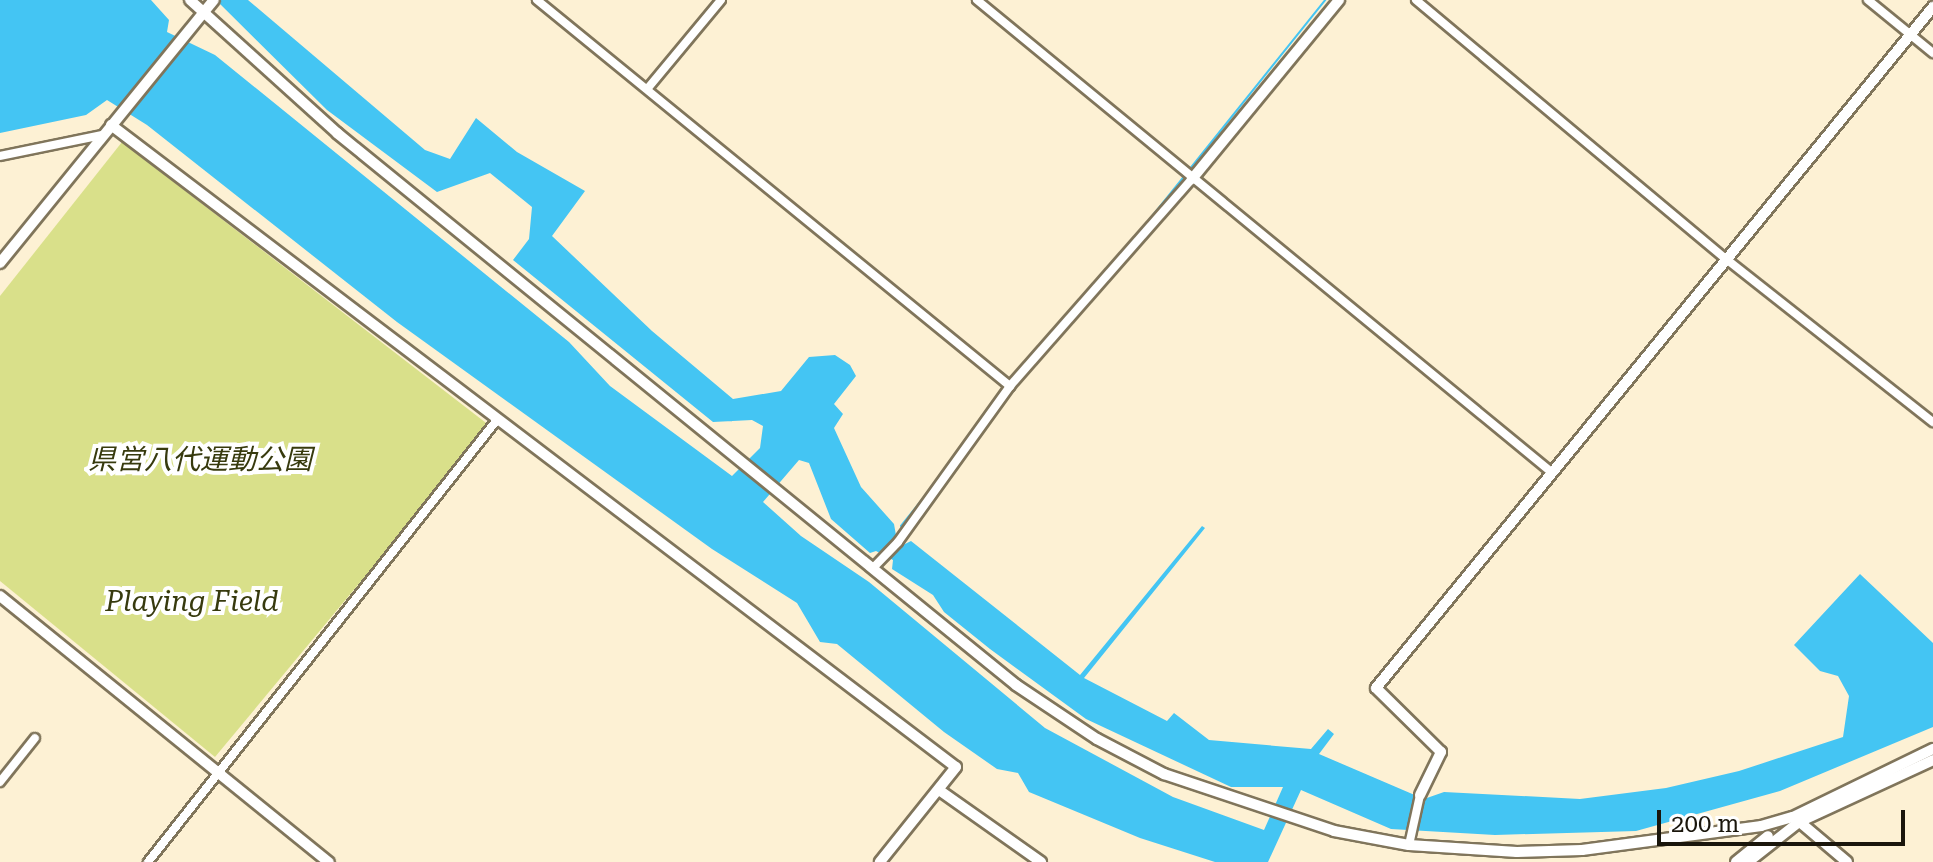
<!DOCTYPE html>
<meta charset="utf-8">
<style>
body{margin:0}
#map{position:relative;width:1933px;height:862px;overflow:hidden;background:#fdf1d4;font-family:"Roboto Serif","Noto Sans JP",serif}
div>[style]{position:absolute}
[style*='--x']{left:calc(var(--x)*1px);top:calc(var(--y)*1px);width:calc(var(--w)*1px);rotate:calc(var(--a)*1deg)}
.green>*{inset:0;background:#d9e08a}
.water>*{inset:0;background:#44c5f3}
.stream>*{height:2px;margin:-1px;padding:0 1px;transform-origin:1px;border-radius:1px;background:#44c5f3}
.roads{filter:drop-shadow(2px 0 #80755b) drop-shadow(-2px 0 #80755b) drop-shadow(0 2px #80755b) drop-shadow(0 -2px #80755b)}
.minor>*{height:8px;margin:-4px;padding:0 4px;transform-origin:4px;border-radius:4px;background:#fff}
.tertiary>*{height:10px;margin:-5px;padding:0 5px;transform-origin:5px;border-radius:5px;background:#fff}
span{translate:-50% -50%;white-space:nowrap;text-align:center;line-height:1.15;-webkit-text-stroke:8px #fff;paint-order:stroke}
.park-label{font-size:28px;color:#373a0e;font-style:italic}
.scale{position:absolute;left:1657px;top:810px;width:248px;height:36px;box-sizing:border-box;border:4px solid #1a160c;border-top:0;padding-left:10px;font-size:24px;line-height:28px;white-space:nowrap;color:#1a160c;-webkit-text-stroke:6px #fff;paint-order:stroke}
</style>
<div id="map">
<div class="green">
<div style="clip-path:polygon(122px 142px,490px 426px,215px 757px,0 581px,0 296px)"></div>
</div>
<div class="water">
<div style="clip-path:polygon(evenodd,0 0,151px 0,169px 20px,167px 32px,215px 55px,569px 342px,610px 386px,732px 476px,760px 448px,763px 426px,752px 420px,713px 422px,513px 260px,529px 239px,532px 207px,490px 173px,437px 192px,327px 110px,216px 0,248px 0,425px 150px,450px 159px,476px 118px,517px 152px,585px 191px,552px 236px,652px 331px,733px 399px,781px 391px,809px 357px,835px 355px,850px 365px,856px 376px,834px 404px,843px 414px,834px 428px,861px 487px,894px 524px,897px 541px,903px 545px,911px 541px,1080px 675px,1202px 526px,1205px 528px,1084px 678px,1167px 721px,1174px 713px,1209px 740px,1311px 749px,1328px 729px,1334px 734px,1319px 754px,1424px 799px,1444px 792px,1580px 799px,1666px 788px,1739px 771px,1843px 737px,1849px 696px,1838px 676px,1820px 671px,1794px 645px,1860px 574px,1933px 643px,1933px 727px,1780px 791px,1636px 831px,1495px 835px,1391px 829px,1301px 790px,1268px 862px,1215px 862px,1140px 838px,1029px 792px,1018px 773px,997px 769px,944px 732px,837px 644px,820px 642px,797px 603px,712px 549px,397px 322px,147px 125px,107px 100px,86px 115px,0 133px,0 0,799px 460px,809px 463px,831px 519px,870px 553px,876px 551px,893px 560px,892px 569px,933px 595px,944px 612px,990px 649px,1086px 719px,1231px 787px,1283px 787px,1264px 830px,1173px 797px,1045px 728px,869px 582px,801px 536px,763px 502px,799px 460px)"></div>
</div>
<div class="stream">
<div style="--x:1189;--y:170;--w:218;--a:-51.3"></div>
<div style="--x:1129;--y:245;--w:90;--a:-51.3"></div>
<div style="--x:901;--y:526;--w:51;--a:-51.3"></div>
</div>
<div class="roads">
<div class="minor">
<div style="--x:537;--y:0;--w:611;--a:39.22"></div>
<div style="--x:977;--y:0;--w:742;--a:39.42"></div>
<div style="--x:1416;--y:0;--w:403;--a:39.9"></div>
<div style="--x:1725;--y:258;--w:265;--a:38.3"></div>
<div style="--x:1868;--y:0;--w:84;--a:39.2"></div>
<div style="--x:648;--y:88;--w:114;--a:-50.3"></div>
<div style="--x:0;--y:156;--w:104;--a:-11.6"></div>
<div style="--x:873;--y:568;--w:36;--a:-46"></div>
<div style="--x:898;--y:542;--w:192;--a:-54.3"></div>
<div style="--x:1010;--y:386;--w:276;--a:-48.7"></div>
<div style="--x:0;--y:782;--w:56;--a:-51.5"></div>
<div style="--x:1409;--y:845;--w:51;--a:-77.6"></div>
<div style="--x:148;--y:862;--w:562;--a:-51.72"></div>
</div>
<div class="tertiary">
<div style="--x:190;--y:0;--w:198;--a:42.1"></div>
<div style="--x:337;--y:133;--w:875;--a:39.11"></div>
<div style="--x:1016;--y:685;--w:97;--a:33.7"></div>
<div style="--x:1097;--y:739;--w:76;--a:27.6"></div>
<div style="--x:1164;--y:774;--w:179;--a:18.5"></div>
<div style="--x:1334;--y:831;--w:76;--a:10.6"></div>
<div style="--x:1409;--y:845;--w:108;--a:3.7"></div>
<div style="--x:1517;--y:852;--w:65;--a:-1.8"></div>
<div style="--x:1582;--y:850;--w:181;--a:-7.6"></div>
<div style="--x:1761;--y:826;--w:33;--a:-16"></div>
<div style="--x:1793;--y:817;--w:156;--a:-25.9"></div>
<div style="--x:111;--y:125;--w:1061;--a:37.23"></div>
<div style="--x:956;--y:767;--w:122;--a:128.7"></div>
<div style="--x:1192;--y:179;--w:232;--a:-50.6"></div>
<div style="--x:0;--y:263;--w:339;--a:-50.9"></div>
<div style="--x:0;--y:596;--w:423;--a:39"></div>
<div style="--x:939;--y:790;--w:125;--a:35.2"></div>
<div style="--x:1420;--y:795;--w:48;--a:-64"></div>
<div style="--x:1441;--y:752;--w:91;--a:-135.4"></div>
<div style="--x:1376;--y:688;--w:880;--a:-50.72"></div>
<div style="--x:1795;--y:818;--w:68;--a:40.2"></div>
<div style="--x:1736;--y:862;--w:41;--a:-39.1"></div>
<div style="--x:1748;--y:862;--w:65;--a:-38.1"></div>
<div style="--x:1799;--y:822;--w:148;--a:-24.8"></div>
</div>
</div>
<div class="park-label">
<span style="left:200px;top:460px">県営八代運動公園</span>
<span style="left:192px;top:602px">Playing Field</span>
</div>
<div class="scale">200 m</div>
</div>
